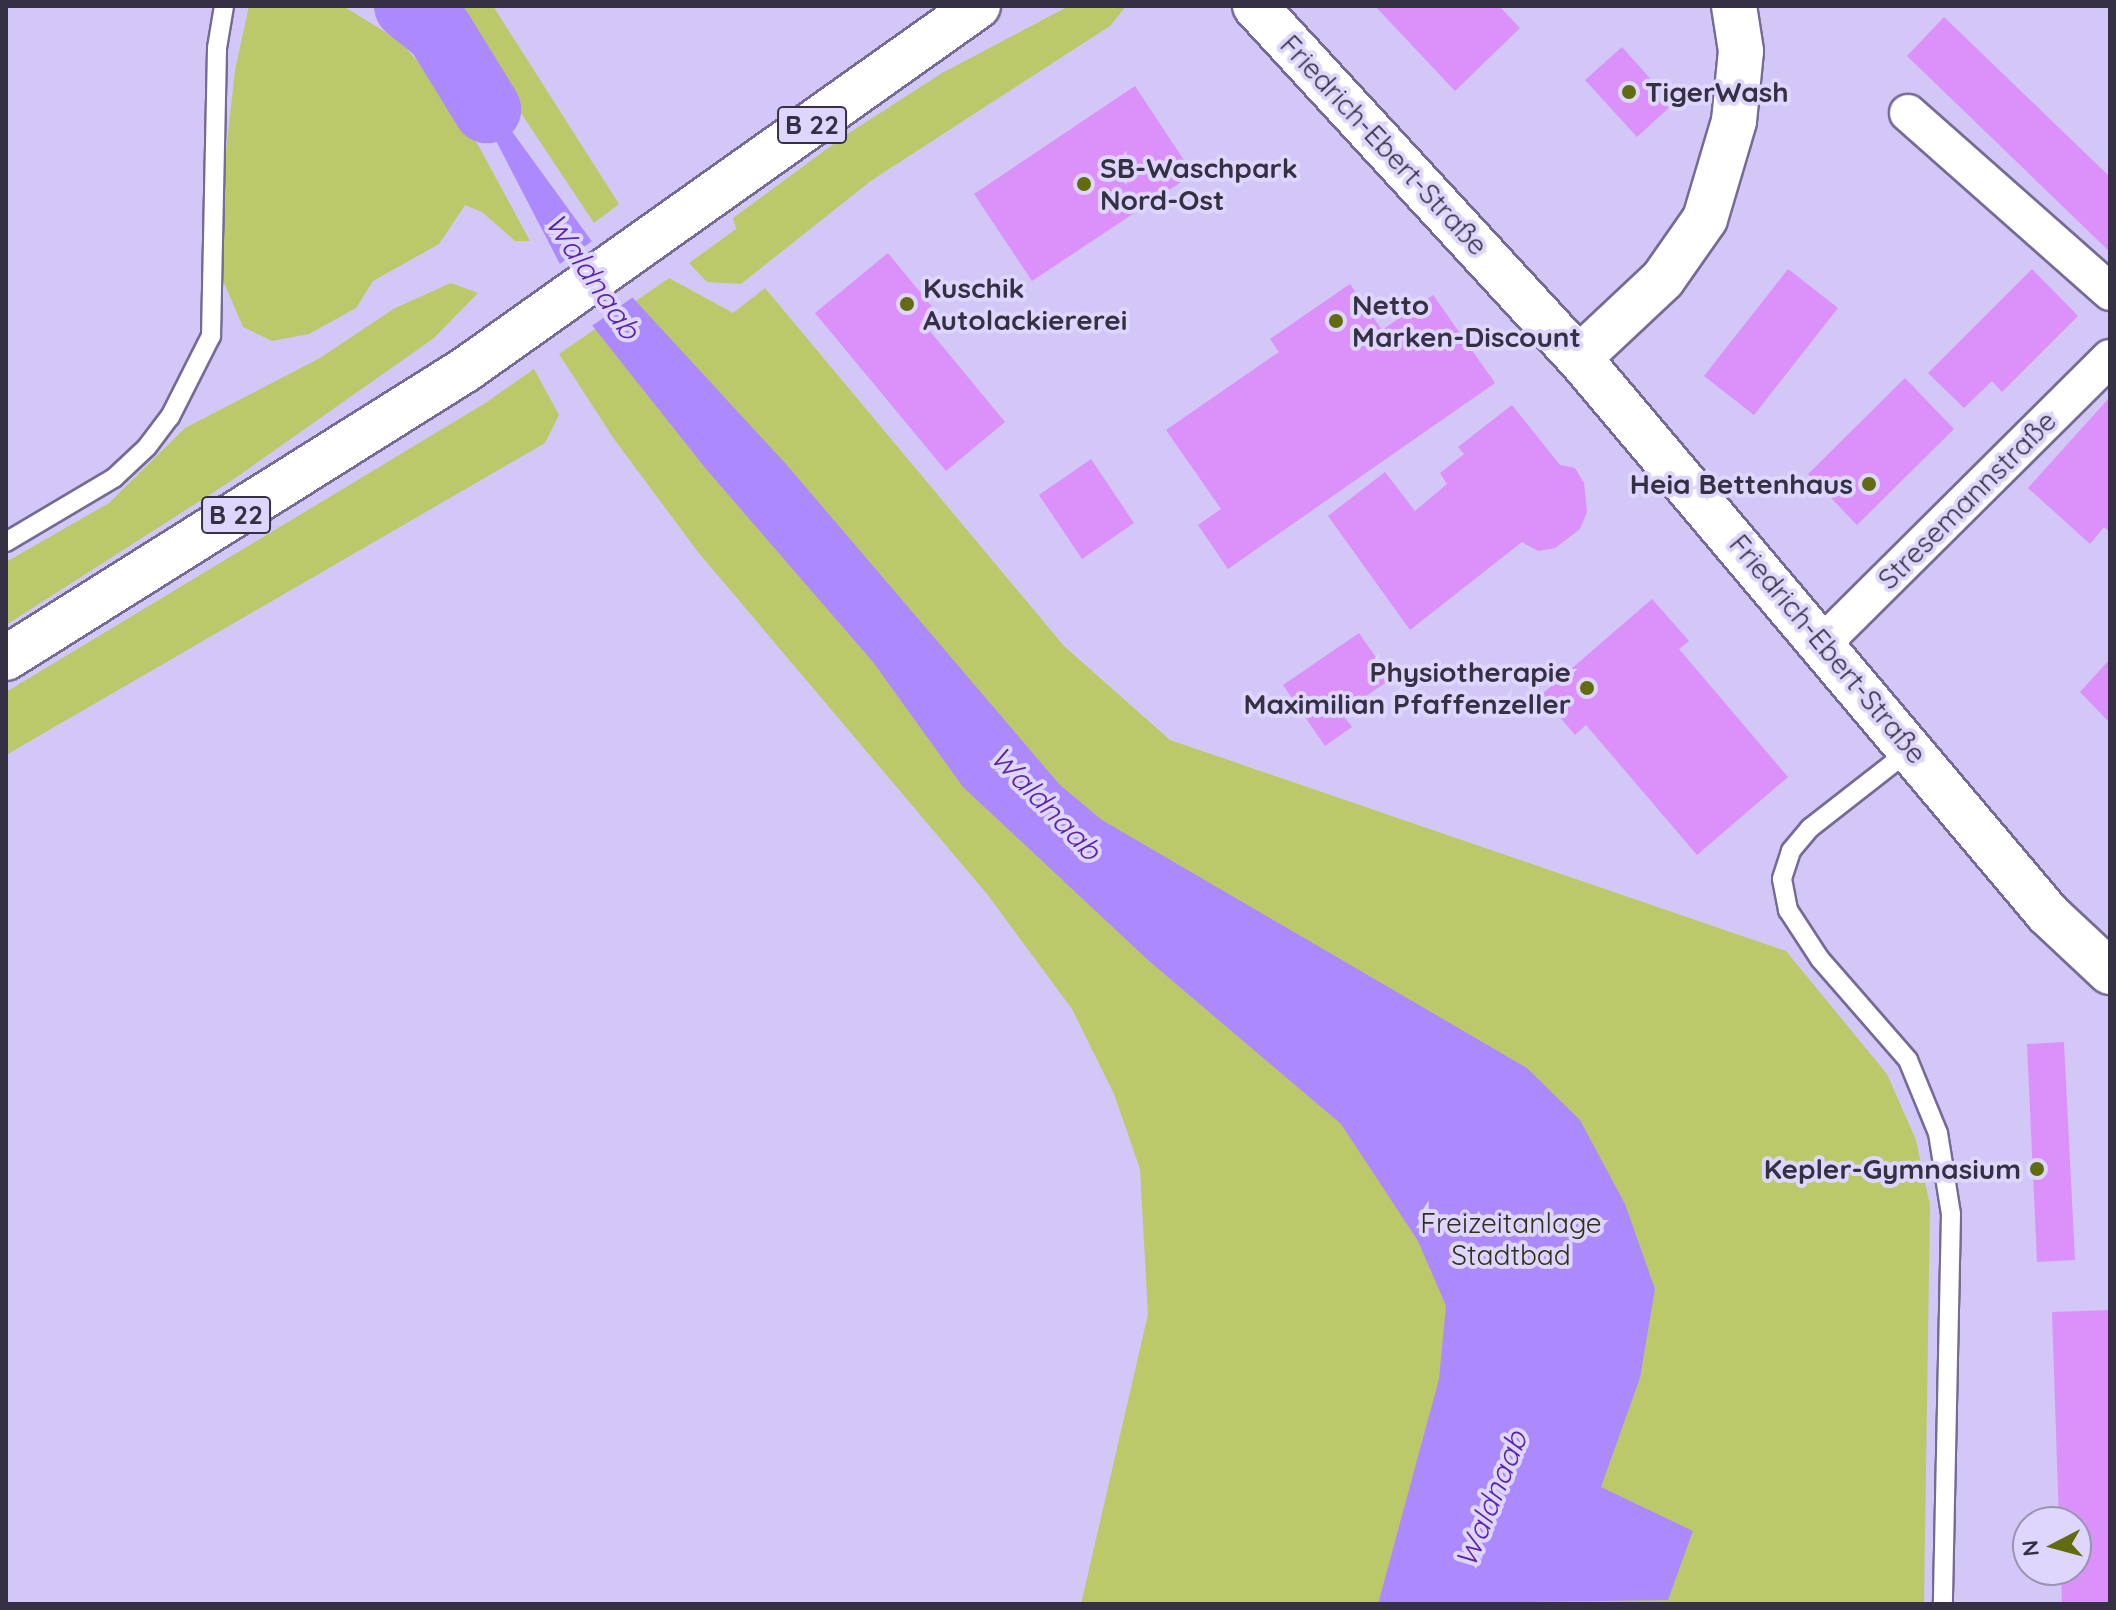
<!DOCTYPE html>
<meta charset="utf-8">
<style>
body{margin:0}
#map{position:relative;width:2116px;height:1610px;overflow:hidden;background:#d2c7f7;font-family:Quicksand,sans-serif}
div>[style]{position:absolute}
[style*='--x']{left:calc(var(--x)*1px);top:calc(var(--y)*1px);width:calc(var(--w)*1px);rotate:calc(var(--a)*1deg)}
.green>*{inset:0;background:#bcc96b}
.water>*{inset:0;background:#ac8afd}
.pier>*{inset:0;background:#d2c7f7}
.river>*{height:68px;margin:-34px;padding:0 34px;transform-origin:34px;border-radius:34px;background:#ac8afd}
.building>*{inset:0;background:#db90fa}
.roads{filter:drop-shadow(2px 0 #766b96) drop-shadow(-2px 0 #766b96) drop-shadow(0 2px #766b96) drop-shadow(0 -2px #766b96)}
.lane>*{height:18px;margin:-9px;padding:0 9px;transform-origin:9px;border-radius:9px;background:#fff}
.street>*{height:36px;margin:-18px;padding:0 18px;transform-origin:18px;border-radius:18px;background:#fff}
.secondary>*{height:44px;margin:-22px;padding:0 22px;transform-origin:22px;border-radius:22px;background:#fff}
.primary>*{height:44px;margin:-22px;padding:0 22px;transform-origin:22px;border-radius:22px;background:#fff}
.dots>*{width:22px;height:22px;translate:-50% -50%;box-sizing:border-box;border:4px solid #ded6fc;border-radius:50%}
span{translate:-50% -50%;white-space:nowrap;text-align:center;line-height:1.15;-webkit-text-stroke:8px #ded6fc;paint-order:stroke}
.shield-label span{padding:2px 6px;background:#ded6fc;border:2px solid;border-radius:6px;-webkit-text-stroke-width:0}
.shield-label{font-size:26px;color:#353043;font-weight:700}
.poi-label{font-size:28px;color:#353043;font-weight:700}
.left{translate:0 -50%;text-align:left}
.right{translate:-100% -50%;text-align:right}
.street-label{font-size:28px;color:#353043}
.park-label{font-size:28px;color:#2e311a}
.water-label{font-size:30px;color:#5c25aa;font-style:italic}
.frame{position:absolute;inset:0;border:8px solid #353043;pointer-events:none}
.north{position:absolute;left:2012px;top:1506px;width:80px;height:80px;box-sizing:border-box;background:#ded6fc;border:2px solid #9a94b2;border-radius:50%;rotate:264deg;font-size:22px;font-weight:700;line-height:32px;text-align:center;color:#353043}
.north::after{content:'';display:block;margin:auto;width:28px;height:36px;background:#626b10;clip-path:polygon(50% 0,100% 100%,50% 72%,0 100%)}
</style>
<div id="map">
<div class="green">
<div style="clip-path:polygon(249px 6px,343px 6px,400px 41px,458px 108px,530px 241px,515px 241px,482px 212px,465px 205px,439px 244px,373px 281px,356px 308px,309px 334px,272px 341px,243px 327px,222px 278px,222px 188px,235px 70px)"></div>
<div style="clip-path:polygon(450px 6px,493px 6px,619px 204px,594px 223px)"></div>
<div style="clip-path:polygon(1069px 6px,1126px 6px,1110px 26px,872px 180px,741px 284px,707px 282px,689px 263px,736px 229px,733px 218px,843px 137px,942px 73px)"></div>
<div style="clip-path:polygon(669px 278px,733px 313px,765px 288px,1064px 646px,1170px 740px,1786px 951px,1887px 1074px,1916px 1140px,1930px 1205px,1924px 1604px,1081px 1604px,1148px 1314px,1140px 1169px,1114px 1094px,1072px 1009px,987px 894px,698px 552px,614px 439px,559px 354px)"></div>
<div style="clip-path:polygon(451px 283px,478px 293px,434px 338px,231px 481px,6px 625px,6px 562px,109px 503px,185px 428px,320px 358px,395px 308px)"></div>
<div style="clip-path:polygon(534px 369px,559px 415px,545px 443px,6px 755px,6px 692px,487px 402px)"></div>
</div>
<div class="water">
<div style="clip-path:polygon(439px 31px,633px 298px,786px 464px,1060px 785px,1102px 820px,1527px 1068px,1580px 1120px,1625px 1204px,1655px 1289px,1640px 1378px,1601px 1487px,1693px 1531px,1668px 1600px,1378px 1604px,1439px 1379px,1446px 1306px,1418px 1241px,1341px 1124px,1149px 961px,963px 787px,873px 662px,706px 469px,591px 324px)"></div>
</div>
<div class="pier">
<div style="clip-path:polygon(595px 239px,636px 295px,589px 328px,557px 266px)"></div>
</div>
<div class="river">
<div style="--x:408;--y:6;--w:40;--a:39"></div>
<div style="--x:439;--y:31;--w:92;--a:58.4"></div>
</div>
<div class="building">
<div style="clip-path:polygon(1375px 6px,1499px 6px,1520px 28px,1455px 91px)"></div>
<div style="clip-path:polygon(1944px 17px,2110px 177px,2110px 252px,1907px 56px)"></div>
<div style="clip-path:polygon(1622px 47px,1673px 104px,1637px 137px,1585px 80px)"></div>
<div style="clip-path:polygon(1135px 86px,1193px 174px,1032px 281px,974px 194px)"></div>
<div style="clip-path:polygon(888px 253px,942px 319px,929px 330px,1005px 422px,946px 471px,815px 313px)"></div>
<div style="clip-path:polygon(1788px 269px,1838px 308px,1754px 415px,1704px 376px)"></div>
<div style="clip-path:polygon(2032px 269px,2078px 316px,2002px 392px,1992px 381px,1964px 408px,1928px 373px)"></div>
<div style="clip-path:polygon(1350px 284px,1382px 330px,1433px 295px,1495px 383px,1228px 569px,1198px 525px,1221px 509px,1166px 430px,1279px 352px,1270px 339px)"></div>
<div style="clip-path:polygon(1905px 378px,1954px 429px,1857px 525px,1808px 474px)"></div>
<div style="clip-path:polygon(2110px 397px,2110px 532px,2104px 527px,2090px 544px,2028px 488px)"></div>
<div style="clip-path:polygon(1512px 405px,1560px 465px,1575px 468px,1584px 483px,1587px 512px,1580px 529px,1555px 548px,1538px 551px,1522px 542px,1410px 630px,1328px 516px,1385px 472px,1415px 511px,1447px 484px,1440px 473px,1464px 454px,1458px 447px)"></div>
<div style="clip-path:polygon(1091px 459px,1134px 523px,1082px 559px,1039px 495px)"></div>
<div style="clip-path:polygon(1652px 599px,1689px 641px,1679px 649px,1788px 777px,1697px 855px,1586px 725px,1575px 735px,1541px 695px)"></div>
<div style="clip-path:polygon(1359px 633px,1391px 679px,1341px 713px,1352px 727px,1325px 746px,1283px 685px)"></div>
<div style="clip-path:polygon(2110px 659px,2110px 723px,2080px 692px)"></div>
<div style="clip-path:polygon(2064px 1042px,2075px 1260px,2037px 1262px,2027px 1044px)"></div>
<div style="clip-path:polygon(2110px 1310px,2110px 1604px,2062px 1604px,2061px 1570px,2076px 1570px,2076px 1522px,2059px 1522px,2052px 1312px)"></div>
</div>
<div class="roads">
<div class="lane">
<div style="--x:6;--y:542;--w:126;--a:-30.7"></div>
<div style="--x:114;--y:478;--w:45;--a:-43.2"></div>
<div style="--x:147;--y:447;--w:38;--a:-53"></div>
<div style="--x:170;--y:417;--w:91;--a:-63.2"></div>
<div style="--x:211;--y:336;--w:288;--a:-88.8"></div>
<div style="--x:217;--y:48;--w:43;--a:-80.5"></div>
<div style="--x:1910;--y:750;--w:127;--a:142"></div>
<div style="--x:1810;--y:828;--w:30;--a:130"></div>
<div style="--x:1791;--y:851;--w:29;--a:108"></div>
<div style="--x:1782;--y:879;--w:32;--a:79"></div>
<div style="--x:1788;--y:910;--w:59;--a:56.9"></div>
<div style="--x:1820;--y:959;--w:134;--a:48.9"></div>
<div style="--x:1908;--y:1060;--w:79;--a:67.7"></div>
<div style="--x:1938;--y:1133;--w:82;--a:80.9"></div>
<div style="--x:1951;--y:1214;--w:390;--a:91.2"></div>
</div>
<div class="street">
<div style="--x:1908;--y:113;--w:270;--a:41.5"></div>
<div style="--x:1824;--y:642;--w:403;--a:-44.8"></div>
</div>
<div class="secondary">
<div style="--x:1255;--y:6;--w:478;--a:47.4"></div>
<div style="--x:1579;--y:358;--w:727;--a:49.85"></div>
<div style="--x:2048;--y:914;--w:85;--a:43.1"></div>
</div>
<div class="primary">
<div style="--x:1579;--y:358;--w:115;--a:-43.2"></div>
<div style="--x:1663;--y:279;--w:73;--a:-55"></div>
<div style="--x:1705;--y:219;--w:102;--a:-73.5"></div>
<div style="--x:1734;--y:121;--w:70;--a:-84.3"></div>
<div style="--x:1741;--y:51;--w:46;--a:-98.8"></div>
<div style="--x:6;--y:658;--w:542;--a:-32.11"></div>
<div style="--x:465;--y:370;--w:629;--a:-35.36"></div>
</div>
</div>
<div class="dots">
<div style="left:1629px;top:92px;background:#626b10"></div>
<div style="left:1084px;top:184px;background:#626b10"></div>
<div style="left:907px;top:304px;background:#626b10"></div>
<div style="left:1336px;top:321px;background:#626b10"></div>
<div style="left:1869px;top:484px;background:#626b10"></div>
<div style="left:1587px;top:688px;background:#626b10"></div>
<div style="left:2037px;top:1169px;background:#626b10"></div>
</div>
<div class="shield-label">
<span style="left:812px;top:125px">B 22</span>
<span style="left:236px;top:515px">B 22</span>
</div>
<div class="poi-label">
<span class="left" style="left:1645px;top:92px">TigerWash</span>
<span class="left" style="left:1100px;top:184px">SB-Waschpark<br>Nord-Ost</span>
<span class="left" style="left:923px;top:304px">Kuschik<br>Autolackiererei</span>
<span class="left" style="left:1352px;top:321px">Netto<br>Marken-Discount</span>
<span class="right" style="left:1853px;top:484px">Heia Bettenhaus</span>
<span class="right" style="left:1571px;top:688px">Physiotherapie<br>Maximilian Pfaffenzeller</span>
<span class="right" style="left:2021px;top:1169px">Kepler-Gymnasium</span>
</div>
<div class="street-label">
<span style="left:1384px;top:145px;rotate:47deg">Friedrich-Ebert-Straße</span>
<span style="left:1967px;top:500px;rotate:-45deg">Stresemannstraße</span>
<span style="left:1828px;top:649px;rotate:50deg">Friedrich-Ebert-Straße</span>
</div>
<div class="park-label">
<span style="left:1511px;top:1239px">Freizeitanlage<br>Stadtbad</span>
</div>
<div class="water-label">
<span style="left:593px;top:276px;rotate:56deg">Waldnaab</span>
<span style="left:1046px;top:803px;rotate:46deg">Waldnaab</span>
<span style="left:1491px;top:1499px;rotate:-68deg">Waldnaab</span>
</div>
<div class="frame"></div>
<div class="north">N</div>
</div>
